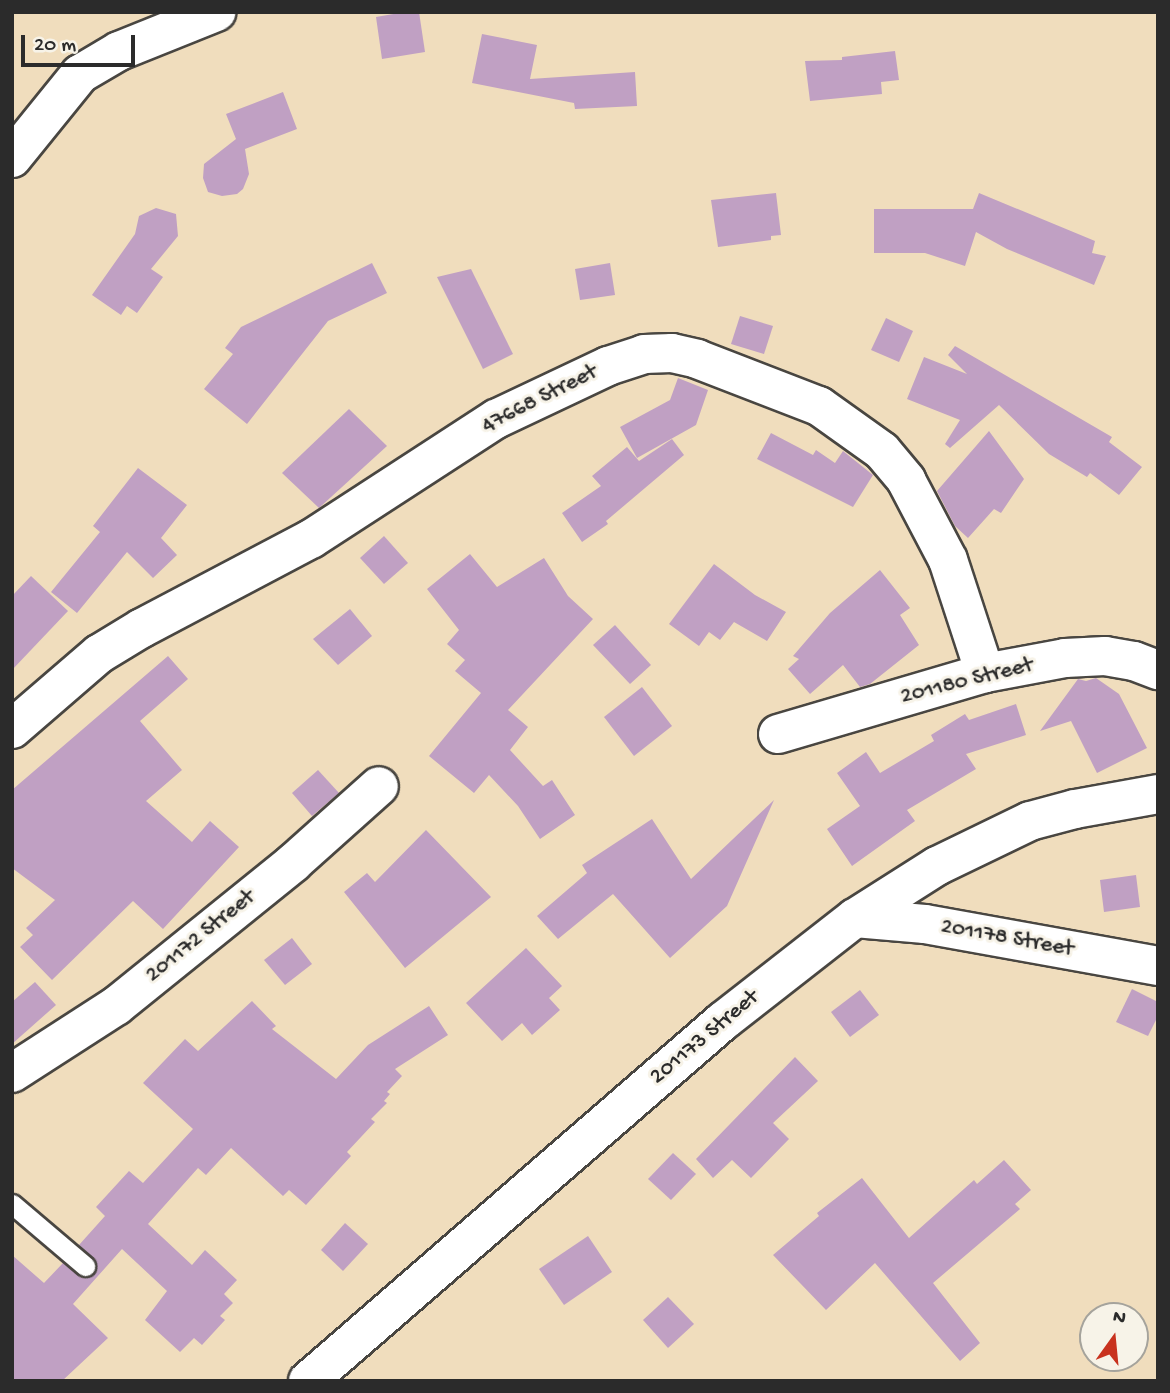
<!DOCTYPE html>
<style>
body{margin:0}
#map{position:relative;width:1170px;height:1393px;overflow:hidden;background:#f0ddbd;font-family:"Gochi Hand",sans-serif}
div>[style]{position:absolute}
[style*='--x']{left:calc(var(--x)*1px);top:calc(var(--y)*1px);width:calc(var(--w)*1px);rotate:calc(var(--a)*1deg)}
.building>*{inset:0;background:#c0a0c3}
.roads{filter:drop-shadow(2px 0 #494641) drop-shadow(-2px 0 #494641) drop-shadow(0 2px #494641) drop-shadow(0 -2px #494641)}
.service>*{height:19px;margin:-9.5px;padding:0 9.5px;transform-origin:9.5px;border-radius:9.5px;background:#fff}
.minor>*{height:38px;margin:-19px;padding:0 19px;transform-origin:19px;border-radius:19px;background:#fff}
span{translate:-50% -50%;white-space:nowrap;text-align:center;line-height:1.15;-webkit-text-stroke:6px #f7f3e8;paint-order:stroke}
.street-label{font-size:23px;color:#2b2b2b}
.frame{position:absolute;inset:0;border:14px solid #2b2b2b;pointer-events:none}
.north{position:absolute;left:1079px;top:1302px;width:70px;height:70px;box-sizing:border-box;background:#f7f3e8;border:2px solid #a5a39c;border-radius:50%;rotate:15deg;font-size:19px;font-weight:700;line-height:28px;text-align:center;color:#2b2b2b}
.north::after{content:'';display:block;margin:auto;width:24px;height:32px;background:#c8321e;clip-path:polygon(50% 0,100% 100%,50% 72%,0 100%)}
.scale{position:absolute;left:21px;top:35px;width:114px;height:32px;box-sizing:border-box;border:4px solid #2b2b2b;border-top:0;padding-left:9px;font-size:21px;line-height:24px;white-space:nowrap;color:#2b2b2b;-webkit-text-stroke:5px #f7f3e8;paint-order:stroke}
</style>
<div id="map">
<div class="building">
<div style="clip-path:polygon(405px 12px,419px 12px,425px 52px,382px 59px,376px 17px)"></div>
<div style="clip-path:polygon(482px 34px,537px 45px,530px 79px,635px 72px,637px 106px,575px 109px,574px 103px,472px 83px)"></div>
<div style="clip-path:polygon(895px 51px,899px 80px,881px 82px,882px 94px,810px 101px,805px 61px,842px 60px,842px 57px)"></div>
<div style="clip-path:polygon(283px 92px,297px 129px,245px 149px,249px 174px,243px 189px,237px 194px,222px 196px,208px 192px,203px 178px,204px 164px,236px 139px,226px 114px)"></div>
<div style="clip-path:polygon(776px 193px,781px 235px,771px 236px,771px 240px,718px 247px,711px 200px)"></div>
<div style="clip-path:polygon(979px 193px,1095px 241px,1092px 253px,1106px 256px,1094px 285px,1007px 249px,976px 232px,965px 266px,925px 253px,874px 253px,874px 209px,973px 209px)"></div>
<div style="clip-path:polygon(156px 208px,176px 214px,178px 236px,151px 269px,163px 277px,137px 313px,127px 306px,121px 315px,92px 295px,135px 234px,139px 216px)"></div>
<div style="clip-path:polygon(372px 263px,387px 293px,328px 321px,247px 424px,204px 389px,233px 354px,225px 348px,241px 327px)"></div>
<div style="clip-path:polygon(610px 263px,615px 295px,580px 300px,575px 269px)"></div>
<div style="clip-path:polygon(471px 269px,513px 354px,483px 369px,437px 277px)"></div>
<div style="clip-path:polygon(740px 316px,773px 326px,764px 354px,731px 344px)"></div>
<div style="clip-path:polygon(886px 318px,913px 331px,899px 362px,871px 350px)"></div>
<div style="clip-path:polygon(955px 346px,1112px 437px,1109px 442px,1142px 467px,1119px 495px,1090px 473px,1087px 477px,1049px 454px,999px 405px,950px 448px,945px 444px,960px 420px,907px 399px,924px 357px,967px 374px,948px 355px)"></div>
<div style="clip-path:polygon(678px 378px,708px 390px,696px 425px,637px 458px,620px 427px,670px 400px)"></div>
<div style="clip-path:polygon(349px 409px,387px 446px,319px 508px,282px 473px)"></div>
<div style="clip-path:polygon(989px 431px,1024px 479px,1001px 513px,994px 509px,968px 538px,955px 526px,937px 491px)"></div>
<div style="clip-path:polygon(771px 433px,813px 455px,816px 450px,835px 463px,843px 451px,873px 475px,853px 507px,757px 459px)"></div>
<div style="clip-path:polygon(672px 439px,684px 455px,606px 521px,608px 524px,582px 542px,562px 513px,601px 486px,592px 476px,627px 447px,639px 461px)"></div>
<div style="clip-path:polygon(138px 468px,187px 505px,161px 538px,177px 555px,153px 578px,127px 552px,77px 613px,51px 592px,100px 532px,93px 526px)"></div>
<div style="clip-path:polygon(384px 536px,408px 563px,384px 584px,360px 558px)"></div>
<div style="clip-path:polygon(470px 554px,497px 587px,544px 558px,568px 596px,593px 619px,508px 710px,528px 727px,510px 750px,543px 786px,552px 780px,575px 815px,540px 839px,518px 806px,489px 775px,474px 793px,429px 756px,481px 693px,455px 671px,465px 660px,447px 644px,459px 630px,427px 589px)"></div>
<div style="clip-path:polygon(714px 564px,755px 595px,786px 612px,767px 641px,734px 622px,720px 640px,709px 632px,699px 646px,669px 624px)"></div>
<div style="clip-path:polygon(880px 570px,910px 608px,900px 615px,919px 645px,870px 684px,860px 687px,843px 665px,810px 694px,788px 669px,799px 659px,793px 656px,830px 613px)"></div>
<div style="clip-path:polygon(31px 576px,68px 611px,12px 670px,12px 596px)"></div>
<div style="clip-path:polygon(350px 609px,372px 636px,338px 665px,313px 639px)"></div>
<div style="clip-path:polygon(615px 625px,651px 665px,630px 684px,593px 645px)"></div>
<div style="clip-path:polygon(168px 656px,188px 679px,140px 721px,182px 770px,146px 801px,192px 842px,210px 821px,239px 847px,163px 929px,133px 901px,52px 980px,20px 947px,33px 935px,26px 928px,55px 900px,12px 868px,12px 790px)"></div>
<div style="clip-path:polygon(1096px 678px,1119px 694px,1147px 748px,1097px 773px,1071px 721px,1040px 731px,1078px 679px,1086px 681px)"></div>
<div style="clip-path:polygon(642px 687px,672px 726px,634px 756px,604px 717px)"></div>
<div style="clip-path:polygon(1016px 704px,1026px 735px,966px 754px,976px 769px,907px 810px,915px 821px,852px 866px,827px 829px,860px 806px,837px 773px,866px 752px,880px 773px,934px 741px,931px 735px,965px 714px,969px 720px)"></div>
<div style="clip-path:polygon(318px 770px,339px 793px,312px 816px,292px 793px)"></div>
<div style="clip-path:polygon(774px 800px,727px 906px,670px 958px,613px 894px,558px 939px,537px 916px,587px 873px,582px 865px,652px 819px,691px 879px)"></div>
<div style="clip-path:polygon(426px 830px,491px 897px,405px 968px,344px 892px,367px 873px,375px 882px)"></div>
<div style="clip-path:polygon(1136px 875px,1140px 907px,1104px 912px,1100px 880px)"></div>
<div style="clip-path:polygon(292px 938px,312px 964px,285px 985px,264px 960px)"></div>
<div style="clip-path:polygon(526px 948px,562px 986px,549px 998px,560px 1010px,532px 1035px,522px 1023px,502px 1041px,466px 1003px)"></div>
<div style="clip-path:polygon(35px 982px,56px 1005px,12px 1044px,12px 1002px)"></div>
<div style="clip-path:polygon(1132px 989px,1158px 1002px,1158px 1016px,1148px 1036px,1116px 1022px)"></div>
<div style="clip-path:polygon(860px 990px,879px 1015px,850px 1037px,831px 1012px)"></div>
<div style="clip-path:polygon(252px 1001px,276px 1026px,272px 1029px,336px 1079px,368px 1045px,429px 1006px,448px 1035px,395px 1069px,402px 1076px,387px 1092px,390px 1094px,384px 1101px,387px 1103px,371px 1119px,375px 1122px,347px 1152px,351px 1156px,306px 1205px,289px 1190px,283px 1196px,231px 1148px,206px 1175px,198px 1168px,148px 1224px,192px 1265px,205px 1250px,237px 1280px,224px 1294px,233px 1303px,220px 1316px,225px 1320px,202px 1345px,194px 1338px,180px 1352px,145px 1320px,167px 1291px,122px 1249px,73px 1304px,108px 1338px,62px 1381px,12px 1381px,12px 1255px,44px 1283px,63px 1263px,82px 1278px,94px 1274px,96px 1261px,79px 1245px,105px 1216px,96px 1207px,129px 1171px,143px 1183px,193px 1129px,143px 1083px,185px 1039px,198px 1051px)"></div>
<div style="clip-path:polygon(795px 1057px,818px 1081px,773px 1123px,789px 1139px,751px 1178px,732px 1160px,713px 1178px,696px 1159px)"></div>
<div style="clip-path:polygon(673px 1153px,696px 1174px,671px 1200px,648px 1179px)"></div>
<div style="clip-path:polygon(1004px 1160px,1031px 1190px,1015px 1204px,1020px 1209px,933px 1283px,980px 1343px,960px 1361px,875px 1263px,826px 1310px,773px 1255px,819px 1216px,817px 1213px,862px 1178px,909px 1238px,974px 1180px,977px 1184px)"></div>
<div style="clip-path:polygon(345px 1223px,368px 1244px,343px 1271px,321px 1250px)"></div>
<div style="clip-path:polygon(588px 1236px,612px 1272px,564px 1305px,539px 1269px)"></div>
<div style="clip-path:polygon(668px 1297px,694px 1324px,668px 1348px,643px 1320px)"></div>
</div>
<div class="roads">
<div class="service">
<div style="--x:12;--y:1204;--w:96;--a:40.3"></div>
</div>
<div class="minor">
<div style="--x:12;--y:158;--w:108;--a:-51"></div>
<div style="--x:80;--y:74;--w:45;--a:-30.5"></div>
<div style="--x:119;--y:51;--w:105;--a:-21.9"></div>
<div style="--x:12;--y:729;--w:115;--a:-40.8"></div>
<div style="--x:99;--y:654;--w:50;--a:-31.2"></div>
<div style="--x:142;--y:628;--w:191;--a:-27.8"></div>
<div style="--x:311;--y:539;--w:221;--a:-33"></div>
<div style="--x:496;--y:419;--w:124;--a:-25.3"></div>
<div style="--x:608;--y:366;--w:38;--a:-18"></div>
<div style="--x:644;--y:354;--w:28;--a:-2"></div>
<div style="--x:672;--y:353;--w:26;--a:13"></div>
<div style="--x:697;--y:359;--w:131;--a:21.1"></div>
<div style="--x:819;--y:406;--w:77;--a:35.5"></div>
<div style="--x:882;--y:451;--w:38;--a:50"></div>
<div style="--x:906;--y:480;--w:90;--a:62.3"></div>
<div style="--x:948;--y:560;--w:119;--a:71.9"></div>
<div style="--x:778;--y:734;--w:216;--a:-16.4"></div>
<div style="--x:985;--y:673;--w:81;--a:-10.6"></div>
<div style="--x:1065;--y:658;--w:40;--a:-2.9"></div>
<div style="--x:1105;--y:656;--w:29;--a:10"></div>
<div style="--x:1134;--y:661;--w:26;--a:21"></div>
<div style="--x:855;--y:918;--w:70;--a:4.9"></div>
<div style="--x:925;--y:924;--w:237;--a:10.2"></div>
<div style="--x:12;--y:1073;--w:124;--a:-32.8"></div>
<div style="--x:116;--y:1006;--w:228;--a:-38.9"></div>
<div style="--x:293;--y:863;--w:115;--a:-41.8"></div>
<div style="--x:308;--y:1381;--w:549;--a:-40.94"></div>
<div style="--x:723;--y:1021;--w:167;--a:-38"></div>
<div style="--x:855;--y:918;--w:97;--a:-32.4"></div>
<div style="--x:937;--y:866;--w:103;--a:-25.8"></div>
<div style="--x:1030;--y:821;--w:47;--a:-14.9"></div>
<div style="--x:1075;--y:809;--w:84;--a:-10.2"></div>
</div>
</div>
<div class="street-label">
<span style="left:540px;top:400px;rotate:-27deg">47668 Street</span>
<span style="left:967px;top:682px;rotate:-14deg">201180 Street</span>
<span style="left:201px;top:937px;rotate:-39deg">201172 Street</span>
<span style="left:1007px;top:939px;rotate:10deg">201178 Street</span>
<span style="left:705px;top:1038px;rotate:-40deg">201173 Street</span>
</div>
<div class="frame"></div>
<div class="north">N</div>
<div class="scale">20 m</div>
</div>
